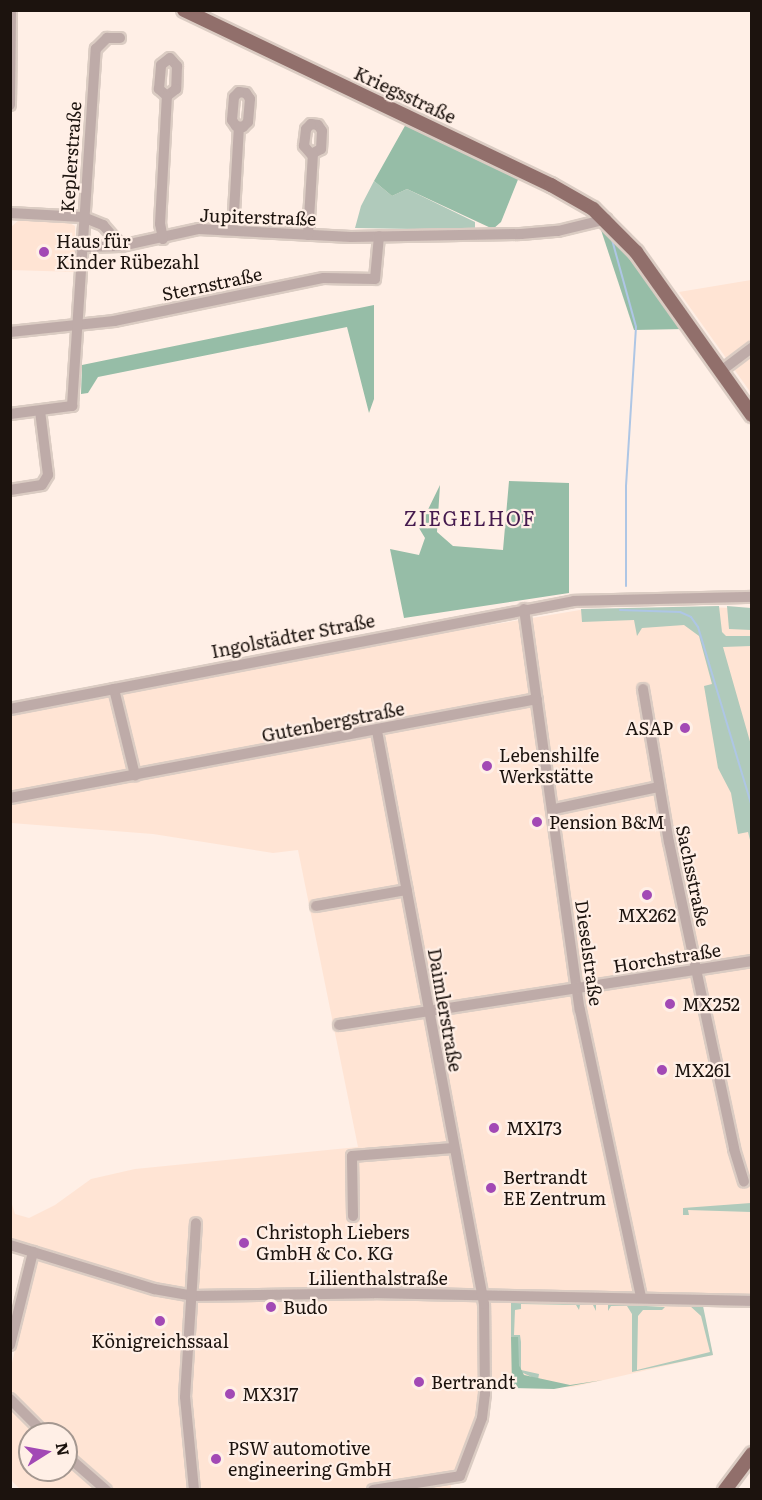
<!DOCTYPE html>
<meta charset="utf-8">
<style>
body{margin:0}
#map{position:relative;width:762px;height:1500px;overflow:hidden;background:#ffefe6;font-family:Literata,serif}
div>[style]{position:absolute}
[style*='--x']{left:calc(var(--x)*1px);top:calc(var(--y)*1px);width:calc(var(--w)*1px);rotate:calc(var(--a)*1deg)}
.built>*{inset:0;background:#ffe4d4}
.green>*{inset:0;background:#b0cabb}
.forest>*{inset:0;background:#96bda7}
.stream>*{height:2px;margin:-1px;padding:0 1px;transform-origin:1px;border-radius:1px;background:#aec6e5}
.roads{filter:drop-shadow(2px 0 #dbccc3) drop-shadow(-2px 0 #dbccc3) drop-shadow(0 2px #dbccc3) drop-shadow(0 -2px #dbccc3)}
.minor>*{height:10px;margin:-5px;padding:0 5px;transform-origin:5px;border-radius:5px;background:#beaba8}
.major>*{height:14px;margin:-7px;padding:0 7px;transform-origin:7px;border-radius:7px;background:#916f6b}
.dots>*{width:16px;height:16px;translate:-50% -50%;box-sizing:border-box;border:3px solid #ffefe6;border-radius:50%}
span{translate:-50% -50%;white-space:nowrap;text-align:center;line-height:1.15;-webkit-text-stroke:4.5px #ffefe6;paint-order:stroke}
.street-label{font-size:18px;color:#1c130e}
.poi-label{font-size:18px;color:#1c130e}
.left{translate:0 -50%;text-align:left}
.right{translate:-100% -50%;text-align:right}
.neighbourhood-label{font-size:20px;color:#451a4e;letter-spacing:1.5px}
.frame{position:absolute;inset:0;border:12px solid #1c130e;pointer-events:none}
.north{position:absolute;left:18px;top:1422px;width:60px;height:60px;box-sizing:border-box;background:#ffefe6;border:2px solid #a49790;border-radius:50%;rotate:79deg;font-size:16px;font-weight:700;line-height:24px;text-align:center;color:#1c130e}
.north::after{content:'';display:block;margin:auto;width:21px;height:27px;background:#a249b5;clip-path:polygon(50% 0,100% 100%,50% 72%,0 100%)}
</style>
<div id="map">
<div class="built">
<div style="clip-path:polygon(19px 220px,68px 222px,75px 226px,76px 272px,11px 270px,11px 227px)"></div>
<div style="clip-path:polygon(751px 280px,751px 393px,679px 292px)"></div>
<div style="clip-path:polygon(evenodd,708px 607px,751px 609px,751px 1295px,699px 1295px,713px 1355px,573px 1387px,480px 1387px,478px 1411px,450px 1489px,20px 1489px,11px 1480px,11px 1367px,39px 1248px,11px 1239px,10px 1198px,15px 1214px,29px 1218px,55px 1205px,91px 1179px,135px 1169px,358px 1147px,298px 850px,273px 853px,153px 834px,11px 823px,11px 716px,400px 640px,580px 610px,708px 607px,30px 1434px,66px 1434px,66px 1470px,30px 1470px,30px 1434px)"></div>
</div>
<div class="green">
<div style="clip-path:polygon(374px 181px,392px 196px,407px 189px,475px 222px,475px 230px,355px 228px,361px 206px)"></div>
<div style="clip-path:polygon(719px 606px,722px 632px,726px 636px,751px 636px,751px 646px,723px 647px,751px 745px,751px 844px,748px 832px,738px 834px,731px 793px,718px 768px,704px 686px,712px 684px,699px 636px,684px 625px,642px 628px,637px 636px,634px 620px,582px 622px,581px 609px)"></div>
<div style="clip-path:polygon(727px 606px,751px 608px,751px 630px,729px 629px)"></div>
<div style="clip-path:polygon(751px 1203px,751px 1212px,688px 1210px,689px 1215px,683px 1215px,683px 1208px)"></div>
<div style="clip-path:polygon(511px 1301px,596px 1304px,596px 1311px,593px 1305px,580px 1305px,579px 1310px,576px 1305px,521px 1304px,521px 1309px,515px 1310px,514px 1335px,520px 1335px,521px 1342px,521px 1370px,539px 1374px,538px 1380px,521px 1372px,511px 1337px)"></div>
<div style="clip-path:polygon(608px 1304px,665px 1307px,662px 1310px,643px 1310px,638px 1316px,637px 1370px,710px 1352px,701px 1316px,689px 1305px,703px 1306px,713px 1355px,632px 1372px,632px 1314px,627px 1306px,611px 1306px,608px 1311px)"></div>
</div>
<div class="forest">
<div style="clip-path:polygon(406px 124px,519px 177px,501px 222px,493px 229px,407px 189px,392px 196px,374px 181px)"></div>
<div style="clip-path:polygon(601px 230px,606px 230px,620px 241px,684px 329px,634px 330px)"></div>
<div style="clip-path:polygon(374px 305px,374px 399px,369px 413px,347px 327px,98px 377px,88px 393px,81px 394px,82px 365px)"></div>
<div style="clip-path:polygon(509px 481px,569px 483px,569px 593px,404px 618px,390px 549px,419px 555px,425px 538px,419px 528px,440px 485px,437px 532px,453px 546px,503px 550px)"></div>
<div style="clip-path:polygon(511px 1337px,518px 1337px,519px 1365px,524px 1375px,570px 1385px,603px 1380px,554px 1389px,512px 1388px)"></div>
</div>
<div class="stream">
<div style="--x:611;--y:236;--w:94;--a:74.6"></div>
<div style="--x:636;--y:327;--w:159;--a:93.6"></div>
<div style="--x:626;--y:486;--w:100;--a:90"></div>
<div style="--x:620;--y:610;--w:60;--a:1.9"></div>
<div style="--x:680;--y:612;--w:12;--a:24"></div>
<div style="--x:691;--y:617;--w:12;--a:55"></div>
<div style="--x:698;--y:627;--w:188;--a:73.3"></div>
</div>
<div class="roads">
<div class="minor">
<div style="--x:170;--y:58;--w:11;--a:49"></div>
<div style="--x:177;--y:66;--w:23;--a:92"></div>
<div style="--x:176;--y:89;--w:11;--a:142"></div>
<div style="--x:167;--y:96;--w:11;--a:-139"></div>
<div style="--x:159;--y:89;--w:24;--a:-85"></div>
<div style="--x:161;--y:65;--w:11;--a:-38"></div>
<div style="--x:239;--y:92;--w:7;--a:8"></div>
<div style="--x:246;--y:93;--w:7;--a:56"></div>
<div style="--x:250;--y:99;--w:23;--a:95"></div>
<div style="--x:248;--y:122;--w:7;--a:135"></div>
<div style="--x:243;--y:127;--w:7;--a:-172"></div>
<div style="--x:236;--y:126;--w:7;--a:-124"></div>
<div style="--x:232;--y:120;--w:23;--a:-85"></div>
<div style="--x:234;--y:97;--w:7;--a:-45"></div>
<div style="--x:10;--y:105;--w:95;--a:-89.4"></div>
<div style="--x:311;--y:124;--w:7;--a:8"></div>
<div style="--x:318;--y:125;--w:7;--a:56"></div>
<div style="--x:322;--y:131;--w:18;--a:93"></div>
<div style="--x:321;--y:149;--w:11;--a:153"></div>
<div style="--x:311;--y:154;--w:11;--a:-131"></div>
<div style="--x:304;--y:146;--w:17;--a:-83"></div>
<div style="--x:306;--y:129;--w:7;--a:-45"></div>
<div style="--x:10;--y:213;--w:73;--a:3.1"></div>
<div style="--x:83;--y:217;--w:22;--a:22"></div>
<div style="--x:103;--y:225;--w:28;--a:49"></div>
<div style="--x:121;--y:246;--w:80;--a:-12.3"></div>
<div style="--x:199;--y:229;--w:152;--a:3"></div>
<div style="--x:351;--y:237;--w:170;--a:-1"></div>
<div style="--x:521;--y:234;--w:37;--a:-5"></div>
<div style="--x:558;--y:231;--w:50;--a:-13.8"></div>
<div style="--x:233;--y:230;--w:103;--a:-86.7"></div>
<div style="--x:308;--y:235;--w:81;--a:-86.5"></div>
<div style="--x:163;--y:239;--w:15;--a:-101"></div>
<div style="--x:160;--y:224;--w:128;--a:-86.9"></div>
<div style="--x:81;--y:247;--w:40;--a:-1.4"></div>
<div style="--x:10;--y:332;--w:105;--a:-6"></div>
<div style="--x:114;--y:321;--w:214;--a:-11.6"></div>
<div style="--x:324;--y:278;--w:51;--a:1.1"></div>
<div style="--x:375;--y:279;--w:43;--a:-84.7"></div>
<div style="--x:721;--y:371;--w:39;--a:-37"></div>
<div style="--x:10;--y:414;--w:63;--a:-7.4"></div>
<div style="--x:72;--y:406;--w:358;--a:-86.2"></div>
<div style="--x:96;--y:49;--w:16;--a:-45"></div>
<div style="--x:107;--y:38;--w:13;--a:0"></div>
<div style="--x:10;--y:490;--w:32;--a:-9"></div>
<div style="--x:42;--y:485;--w:12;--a:-59"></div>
<div style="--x:48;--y:475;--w:64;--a:-97.1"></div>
<div style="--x:524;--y:609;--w:405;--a:82.1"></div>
<div style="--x:580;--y:1010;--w:294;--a:78"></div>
<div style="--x:114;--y:689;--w:89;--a:76.3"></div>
<div style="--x:643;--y:689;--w:155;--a:80.4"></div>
<div style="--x:669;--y:842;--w:314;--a:78"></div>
<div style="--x:734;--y:1149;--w:34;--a:73"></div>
<div style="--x:10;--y:709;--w:574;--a:-10.84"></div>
<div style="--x:574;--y:601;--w:178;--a:-1.3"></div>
<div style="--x:10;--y:798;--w:536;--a:-10.64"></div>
<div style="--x:554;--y:809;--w:106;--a:-11.9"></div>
<div style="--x:316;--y:906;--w:92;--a:-10"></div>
<div style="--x:339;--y:1025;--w:418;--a:-8.8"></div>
<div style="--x:353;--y:1216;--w:60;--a:-91"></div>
<div style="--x:352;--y:1156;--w:101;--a:-4.5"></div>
<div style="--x:10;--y:1245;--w:151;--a:17"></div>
<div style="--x:154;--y:1289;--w:39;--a:10"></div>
<div style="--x:192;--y:1296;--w:182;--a:-0.9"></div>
<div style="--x:374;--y:1293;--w:378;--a:1.2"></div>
<div style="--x:10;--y:1345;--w:96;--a:-76.1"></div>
<div style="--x:10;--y:1399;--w:49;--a:45"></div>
<div style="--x:66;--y:1455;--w:53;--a:41.2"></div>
<div style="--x:194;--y:1490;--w:93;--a:-95.5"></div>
<div style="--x:185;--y:1397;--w:174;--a:-86.4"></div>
<div style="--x:373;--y:1490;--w:88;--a:-9.1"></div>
<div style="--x:460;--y:1476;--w:62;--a:-69.2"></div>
<div style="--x:482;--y:1418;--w:24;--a:-83"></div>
<div style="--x:485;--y:1394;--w:90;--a:-90.6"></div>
<div style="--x:484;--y:1304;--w:583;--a:-100.58"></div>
</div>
<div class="major">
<div style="--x:184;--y:10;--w:407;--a:25.5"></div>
<div style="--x:551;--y:185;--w:48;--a:29.7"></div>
<div style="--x:593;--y:209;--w:61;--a:45"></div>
<div style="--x:636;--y:252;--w:200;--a:54.6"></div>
<div style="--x:725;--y:1490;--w:45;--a:-53.1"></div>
</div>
</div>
<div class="dots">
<div style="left:44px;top:252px;background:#a249b5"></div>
<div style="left:685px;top:728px;background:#a249b5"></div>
<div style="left:487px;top:766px;background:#a249b5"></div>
<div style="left:537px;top:822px;background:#a249b5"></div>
<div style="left:647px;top:895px;background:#a249b5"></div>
<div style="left:670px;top:1004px;background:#a249b5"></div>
<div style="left:662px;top:1070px;background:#a249b5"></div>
<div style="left:494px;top:1128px;background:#a249b5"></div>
<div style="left:491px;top:1188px;background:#a249b5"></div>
<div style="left:244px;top:1243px;background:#a249b5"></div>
<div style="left:271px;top:1307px;background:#a249b5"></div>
<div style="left:160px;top:1321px;background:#a249b5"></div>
<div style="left:419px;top:1382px;background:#a249b5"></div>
<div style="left:230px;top:1394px;background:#a249b5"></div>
<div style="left:216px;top:1459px;background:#a249b5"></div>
</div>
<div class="street-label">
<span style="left:405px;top:95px;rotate:25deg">Kriegsstraße</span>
<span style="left:71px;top:157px;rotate:-86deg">Keplerstraße</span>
<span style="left:258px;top:217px;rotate:2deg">Jupiterstraße</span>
<span style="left:212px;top:284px;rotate:-12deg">Sternstraße</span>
<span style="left:293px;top:636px;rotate:-11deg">Ingolstädter Straße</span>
<span style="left:333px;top:722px;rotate:-11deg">Gutenbergstraße</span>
<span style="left:693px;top:876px;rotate:78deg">Sachsstraße</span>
<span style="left:589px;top:953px;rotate:82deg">Dieselstraße</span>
<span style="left:667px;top:958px;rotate:-9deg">Horchstraße</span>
<span style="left:445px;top:1010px;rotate:80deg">Daimlerstraße</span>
<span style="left:378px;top:1278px">Lilienthalstraße</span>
</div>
<div class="poi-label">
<span class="left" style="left:56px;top:252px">Haus für<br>Kinder Rübezahl</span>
<span class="right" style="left:673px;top:728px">ASAP</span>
<span class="left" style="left:499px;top:766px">Lebenshilfe<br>Werkstätte</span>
<span class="left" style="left:549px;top:822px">Pension B&amp;M</span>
<span style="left:647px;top:915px">MX262</span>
<span class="left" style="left:682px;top:1004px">MX252</span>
<span class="left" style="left:674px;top:1070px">MX261</span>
<span class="left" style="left:506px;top:1128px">MX173</span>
<span class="left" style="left:503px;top:1188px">Bertrandt<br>EE Zentrum</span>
<span class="left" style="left:256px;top:1243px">Christoph Liebers<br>GmbH &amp; Co. KG</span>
<span class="left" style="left:283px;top:1307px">Budo</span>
<span style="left:160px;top:1341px">Königreichssaal</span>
<span class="left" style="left:431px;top:1382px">Bertrandt</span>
<span class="left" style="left:242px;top:1394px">MX317</span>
<span class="left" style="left:228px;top:1459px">PSW automotive<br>engineering GmbH</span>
</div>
<div class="neighbourhood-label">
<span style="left:470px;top:517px">ZIEGELHOF</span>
</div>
<div class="frame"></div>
<div class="north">N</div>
</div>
